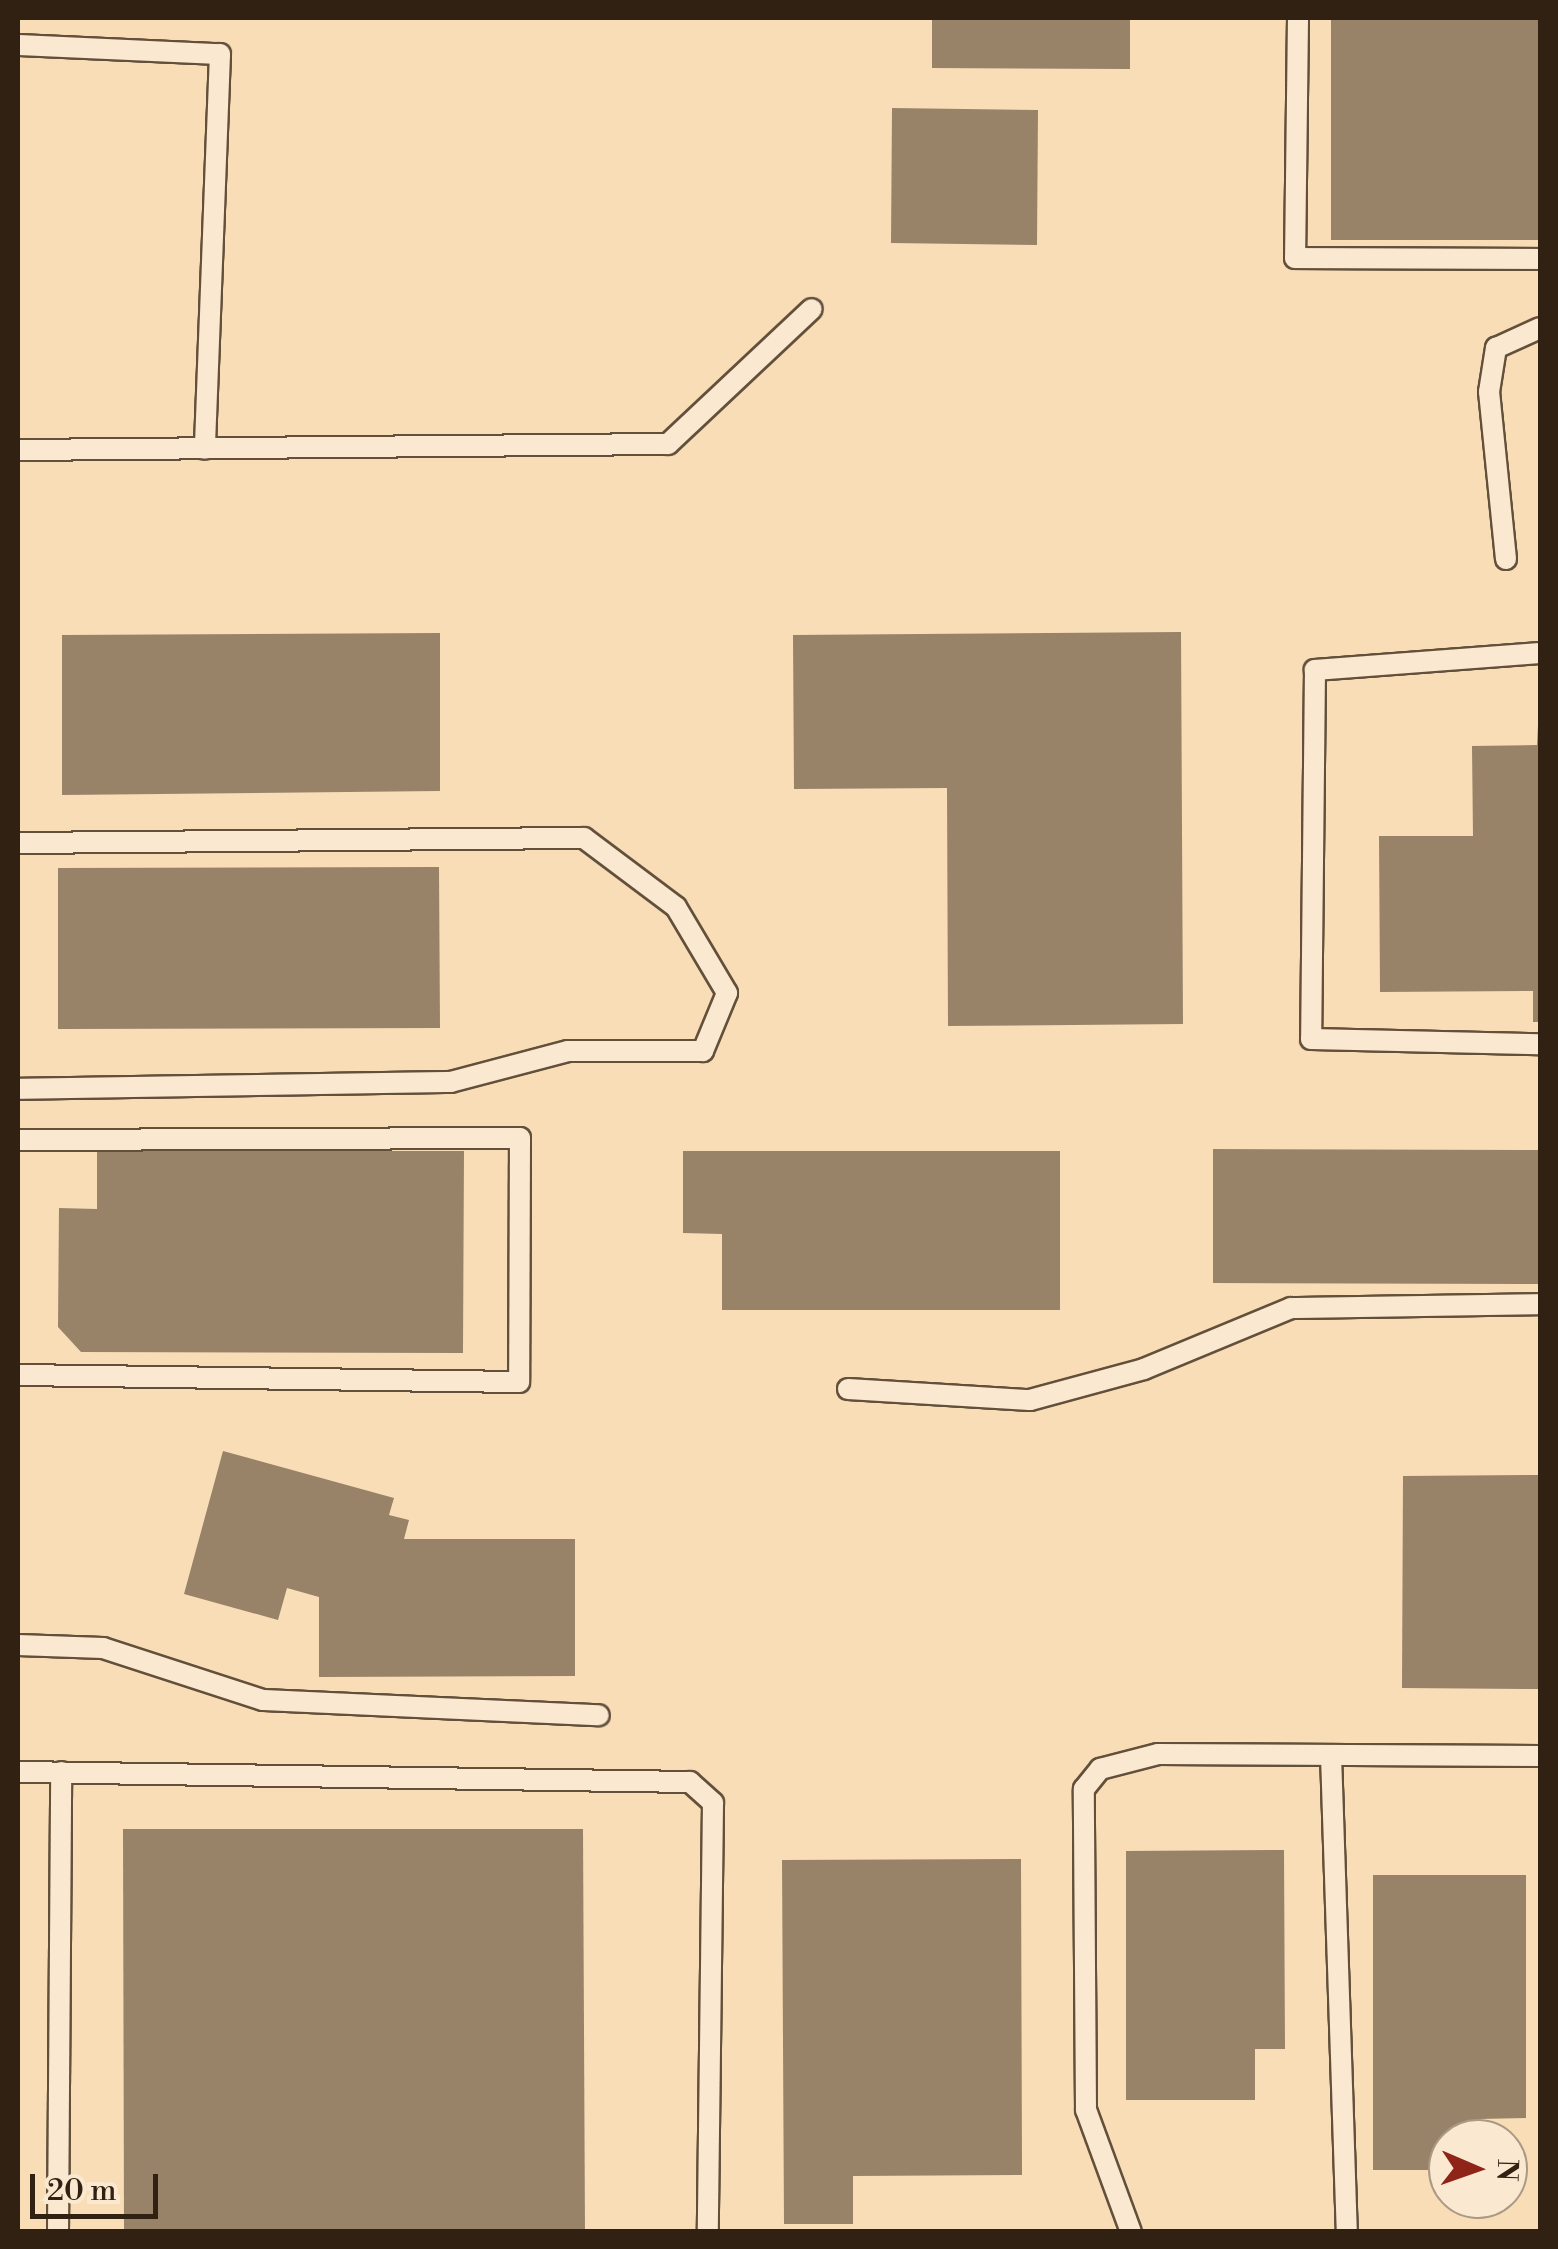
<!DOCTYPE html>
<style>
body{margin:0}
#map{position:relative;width:1558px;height:2249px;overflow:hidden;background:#f8ddb7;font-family:"Libre Bodoni",serif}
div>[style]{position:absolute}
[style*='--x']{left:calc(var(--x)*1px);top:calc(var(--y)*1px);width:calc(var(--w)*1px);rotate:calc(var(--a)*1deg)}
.building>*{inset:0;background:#988368}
.roads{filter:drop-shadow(2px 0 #63503b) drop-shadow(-2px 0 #63503b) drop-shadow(0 2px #63503b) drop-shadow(0 -2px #63503b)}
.lane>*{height:20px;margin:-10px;padding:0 10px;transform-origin:10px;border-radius:10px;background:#fae9d0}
span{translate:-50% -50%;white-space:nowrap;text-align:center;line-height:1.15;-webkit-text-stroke:8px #fae9d0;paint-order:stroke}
.frame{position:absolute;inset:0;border:20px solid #312112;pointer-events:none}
.north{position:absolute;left:1428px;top:2119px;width:100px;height:100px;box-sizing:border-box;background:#fae9d0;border:2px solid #aa9984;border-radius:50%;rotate:92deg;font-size:28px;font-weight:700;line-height:40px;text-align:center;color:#312112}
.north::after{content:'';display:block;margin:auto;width:35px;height:45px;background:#8f2418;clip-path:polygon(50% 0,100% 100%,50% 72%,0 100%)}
.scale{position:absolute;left:30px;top:2174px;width:128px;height:45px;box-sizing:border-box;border:5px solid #312112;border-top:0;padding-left:12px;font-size:30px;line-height:35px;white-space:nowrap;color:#312112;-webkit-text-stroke:8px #fae9d0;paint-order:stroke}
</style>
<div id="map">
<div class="building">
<div style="clip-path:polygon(932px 18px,1130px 18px,1130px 69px,932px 68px)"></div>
<div style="clip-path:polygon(1331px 18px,1540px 18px,1540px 240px,1331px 240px)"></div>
<div style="clip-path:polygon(892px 108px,1038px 110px,1037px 245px,891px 243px)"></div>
<div style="clip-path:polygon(1181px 632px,1183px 1024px,948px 1026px,947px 788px,794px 789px,793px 635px)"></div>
<div style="clip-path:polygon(440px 633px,440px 791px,62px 795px,62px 635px)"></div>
<div style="clip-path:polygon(1540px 684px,1540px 1022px,1533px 1022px,1533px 991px,1380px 992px,1379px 836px,1473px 836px,1472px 746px,1537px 745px)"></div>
<div style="clip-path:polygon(439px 867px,440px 1028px,58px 1029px,58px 868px)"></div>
<div style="clip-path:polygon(1213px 1149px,1540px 1150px,1540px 1284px,1213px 1283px)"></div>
<div style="clip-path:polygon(97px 1151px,464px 1151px,463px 1353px,81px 1352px,58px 1327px,59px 1208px,97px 1209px)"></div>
<div style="clip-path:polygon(683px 1151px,1060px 1151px,1060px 1310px,722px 1310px,722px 1234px,683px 1233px)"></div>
<div style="clip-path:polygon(223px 1451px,394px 1498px,389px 1515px,409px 1520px,404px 1539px,575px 1539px,575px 1676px,319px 1677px,319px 1597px,287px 1588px,278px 1620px,184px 1594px)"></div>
<div style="clip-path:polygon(1540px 1475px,1540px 1689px,1402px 1688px,1403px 1476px)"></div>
<div style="clip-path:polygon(123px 1829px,583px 1829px,585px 2232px,124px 2232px)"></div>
<div style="clip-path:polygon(1284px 1850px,1285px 2049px,1255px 2049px,1255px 2100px,1126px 2100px,1126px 1851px)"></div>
<div style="clip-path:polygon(1021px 1859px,1022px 2175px,853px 2176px,853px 2224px,784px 2224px,782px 1860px)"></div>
<div style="clip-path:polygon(1373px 1875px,1526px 1875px,1526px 2118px,1479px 2119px,1479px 2139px,1448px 2139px,1448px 2170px,1373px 2170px)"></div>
</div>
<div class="roads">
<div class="lane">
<div style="--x:1298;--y:18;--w:240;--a:90.7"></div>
<div style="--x:1295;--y:258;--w:245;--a:0.2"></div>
<div style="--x:18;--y:45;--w:202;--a:2.6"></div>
<div style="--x:220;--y:54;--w:395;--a:92.2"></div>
<div style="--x:18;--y:450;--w:650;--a:-0.53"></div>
<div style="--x:668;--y:444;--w:197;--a:-43.2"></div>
<div style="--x:1506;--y:559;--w:168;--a:-95.8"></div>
<div style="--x:1489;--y:392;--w:45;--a:-81"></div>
<div style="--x:1496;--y:348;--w:48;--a:-24.4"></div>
<div style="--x:1540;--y:653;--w:226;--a:175.7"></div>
<div style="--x:1315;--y:670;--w:369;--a:90.6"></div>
<div style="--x:1311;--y:1039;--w:229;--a:1.3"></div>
<div style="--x:18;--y:843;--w:566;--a:-0.51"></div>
<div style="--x:584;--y:838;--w:115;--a:36.9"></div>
<div style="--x:676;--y:907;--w:100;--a:59.3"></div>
<div style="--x:727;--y:993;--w:63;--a:112.5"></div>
<div style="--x:703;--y:1051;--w:135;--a:180"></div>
<div style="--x:568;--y:1051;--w:121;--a:165.2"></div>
<div style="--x:451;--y:1082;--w:433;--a:179.1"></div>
<div style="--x:18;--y:1140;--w:502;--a:-0.23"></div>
<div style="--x:520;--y:1138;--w:244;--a:90.2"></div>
<div style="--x:519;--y:1382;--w:501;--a:-179.2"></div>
<div style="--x:848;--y:1389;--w:182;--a:3.5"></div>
<div style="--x:1030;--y:1400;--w:118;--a:-15.2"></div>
<div style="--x:1144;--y:1369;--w:159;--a:-22.5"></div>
<div style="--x:1291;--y:1308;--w:249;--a:-0.9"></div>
<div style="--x:18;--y:1645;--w:85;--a:2"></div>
<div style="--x:103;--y:1648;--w:168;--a:18"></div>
<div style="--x:263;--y:1700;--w:336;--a:2.6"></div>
<div style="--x:1331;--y:1755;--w:477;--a:88.1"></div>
<div style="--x:18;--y:1772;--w:672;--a:0.85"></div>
<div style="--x:690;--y:1782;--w:31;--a:42"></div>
<div style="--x:713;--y:1803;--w:429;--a:90.7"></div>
<div style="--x:58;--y:2232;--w:460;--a:-89.6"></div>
<div style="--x:1131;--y:2232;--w:130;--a:-110.2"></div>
<div style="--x:1086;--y:2110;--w:321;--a:-90.4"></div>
<div style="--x:1084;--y:1789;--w:26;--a:-51"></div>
<div style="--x:1100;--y:1769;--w:60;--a:-14.5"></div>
<div style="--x:1158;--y:1754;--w:382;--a:0.3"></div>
</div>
</div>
<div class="frame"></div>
<div class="north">N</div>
<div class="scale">20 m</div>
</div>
